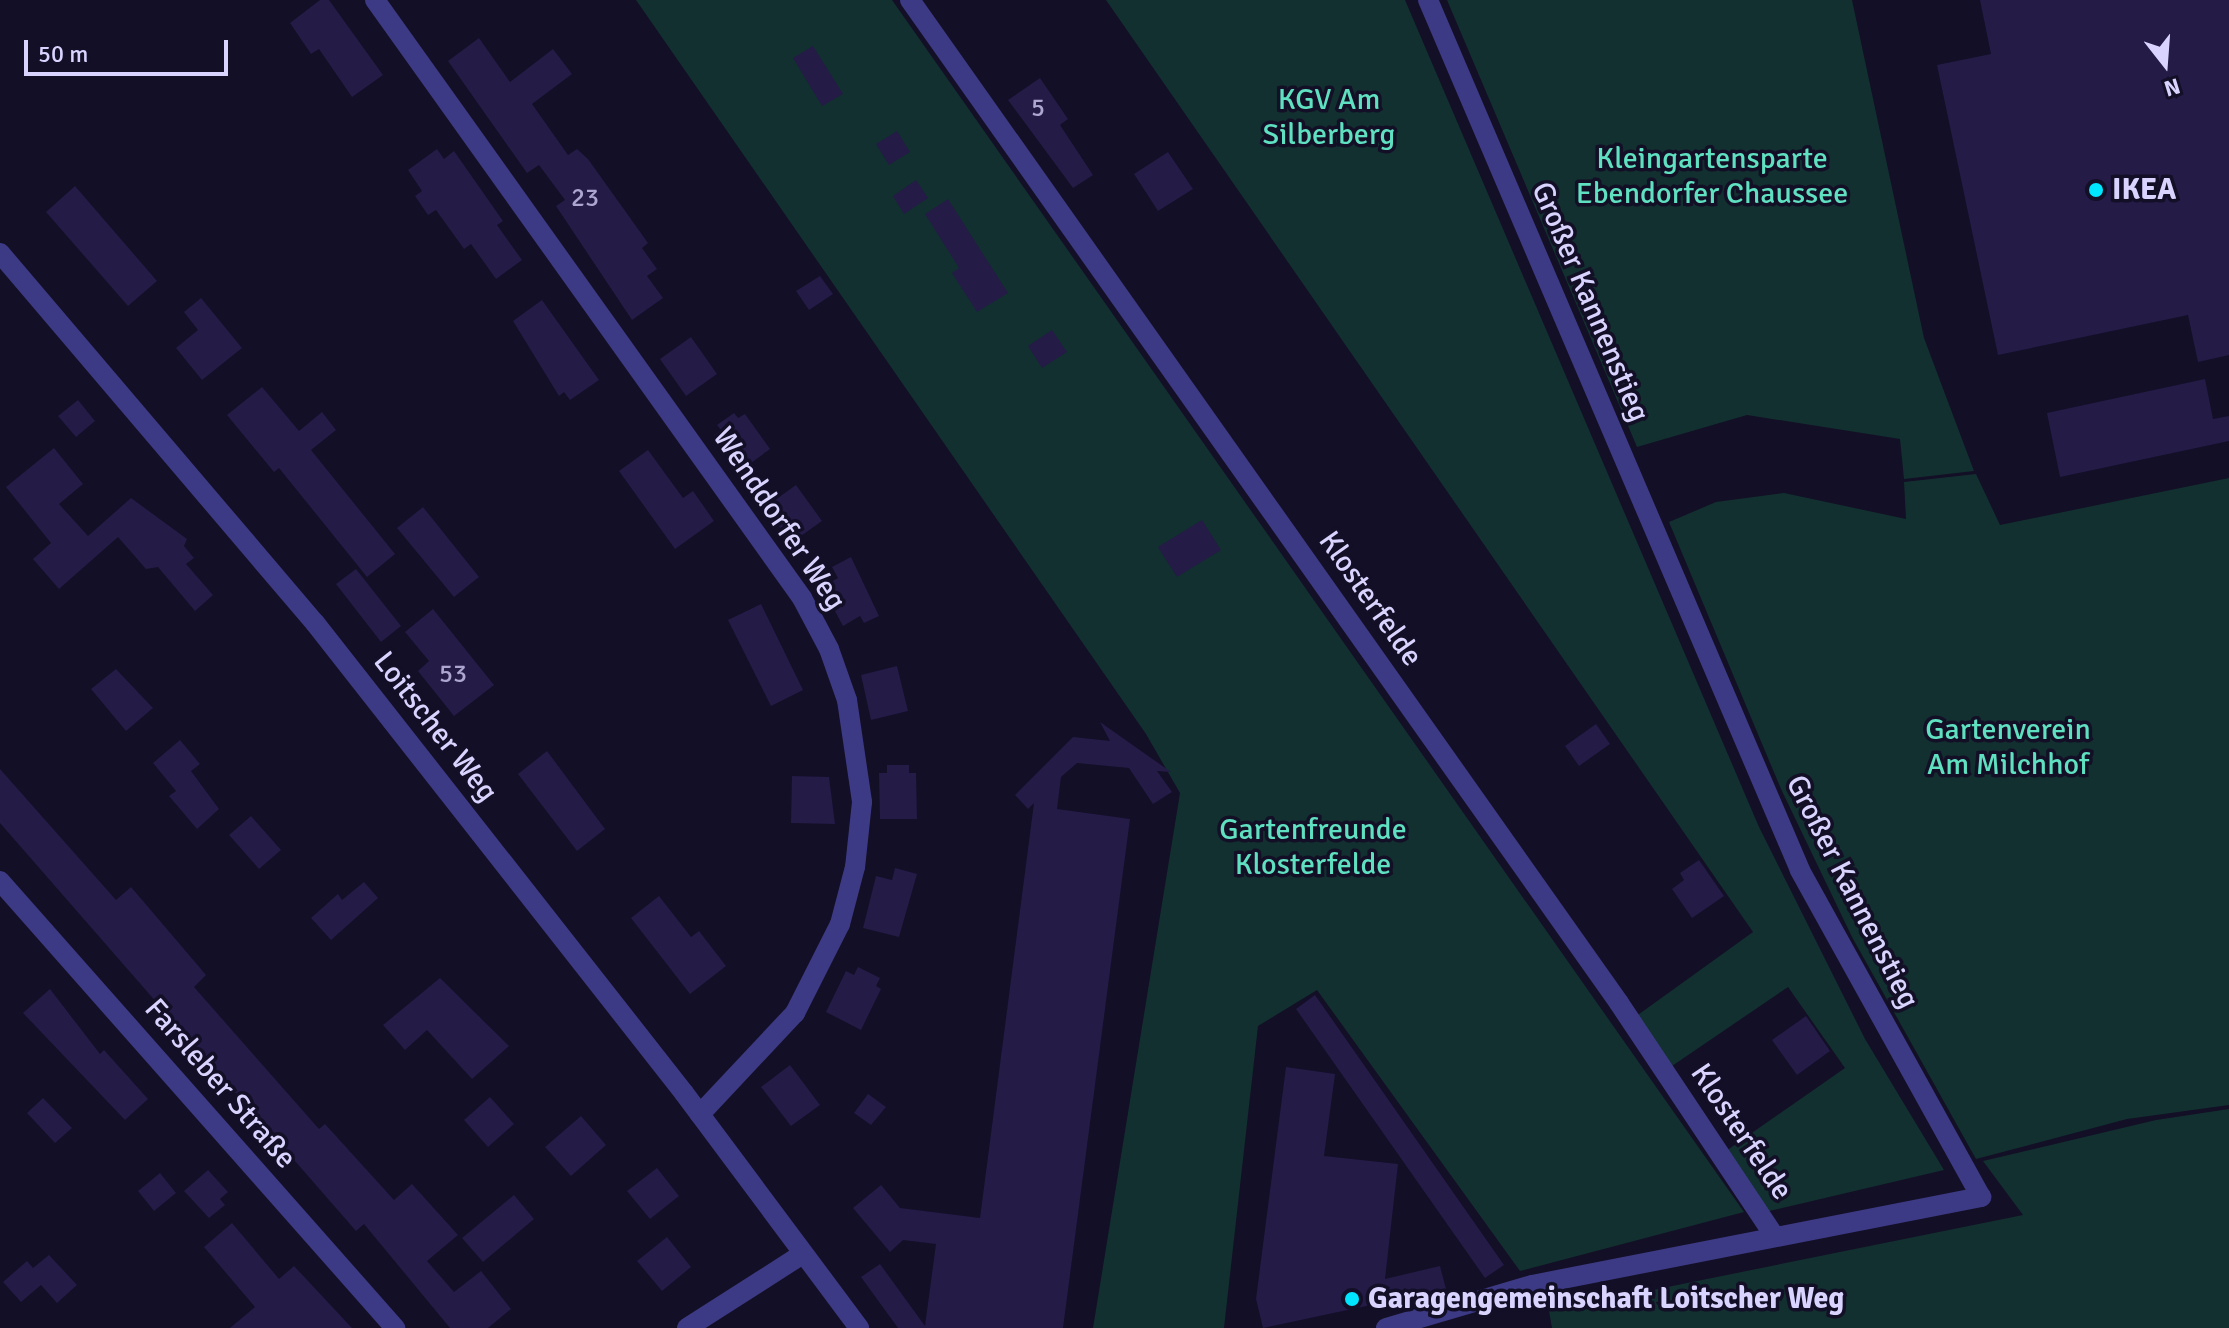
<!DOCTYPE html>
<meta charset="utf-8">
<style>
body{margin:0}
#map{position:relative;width:2229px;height:1328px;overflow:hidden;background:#130f26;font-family:Signika,sans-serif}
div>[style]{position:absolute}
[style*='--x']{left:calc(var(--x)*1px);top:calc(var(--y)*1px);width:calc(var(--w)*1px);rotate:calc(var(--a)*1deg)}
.green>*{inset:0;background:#12302f}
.building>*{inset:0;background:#241b47}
.street>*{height:20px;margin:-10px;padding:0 10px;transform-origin:10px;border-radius:10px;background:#3d3a85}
.dots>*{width:22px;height:22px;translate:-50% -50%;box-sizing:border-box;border:4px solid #130f26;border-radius:50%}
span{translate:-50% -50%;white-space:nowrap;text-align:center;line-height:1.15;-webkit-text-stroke:7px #130f26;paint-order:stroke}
.number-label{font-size:26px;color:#aca6d1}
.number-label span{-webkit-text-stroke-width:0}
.park-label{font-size:30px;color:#5fe0c0}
.poi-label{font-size:30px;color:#d9d4ff;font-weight:700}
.left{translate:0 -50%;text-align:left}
.street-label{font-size:30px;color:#d9d4ff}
.north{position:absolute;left:2125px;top:24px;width:80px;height:80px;-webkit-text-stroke:6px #130f26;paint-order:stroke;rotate:163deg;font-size:22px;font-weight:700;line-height:32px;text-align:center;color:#d9d4ff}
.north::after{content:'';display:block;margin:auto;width:28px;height:36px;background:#d9d4ff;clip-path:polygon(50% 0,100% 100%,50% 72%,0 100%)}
.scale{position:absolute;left:24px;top:40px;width:204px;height:36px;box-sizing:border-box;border:4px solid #d9d4ff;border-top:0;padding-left:10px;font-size:24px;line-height:28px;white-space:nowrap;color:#d9d4ff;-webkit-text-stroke:6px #130f26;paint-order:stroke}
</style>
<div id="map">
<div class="green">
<div style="clip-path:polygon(636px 0,892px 0,1744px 1212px,1520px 1271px,1317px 990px,1258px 1026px,1224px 1328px,1093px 1328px,1180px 793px,1146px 734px)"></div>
<div style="clip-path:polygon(1106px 0,1405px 0,1759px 827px,1865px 1039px,1944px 1170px,1765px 1212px,1726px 1151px,1845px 1068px,1788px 987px,1672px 1066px,1635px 1017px,1753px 932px)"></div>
<div style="clip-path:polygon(1447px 0,1852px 0,1924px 338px,1974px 471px,1904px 479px,1900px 439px,1747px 415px,1637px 447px)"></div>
<div style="clip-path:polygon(1976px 474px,2000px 525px,2229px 478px,2229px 1105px,2127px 1119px,1976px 1159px,1852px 937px,1781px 789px,1669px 522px,1716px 502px,1784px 493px,1906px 519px,1904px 482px)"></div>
<div style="clip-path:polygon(2229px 1109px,2229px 1328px,1552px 1328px,1549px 1311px,2023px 1215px,1983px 1161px,2156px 1120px)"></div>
</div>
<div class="building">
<div style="clip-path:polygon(320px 0,329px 0,383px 75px,352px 97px,319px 49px,311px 54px,290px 23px)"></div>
<div style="clip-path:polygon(1980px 0,2229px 0,2229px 355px,2198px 362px,2188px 315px,1998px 355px,1937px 65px,1991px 54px)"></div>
<div style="clip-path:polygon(479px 38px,510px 82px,553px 49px,572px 74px,532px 104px,568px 155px,577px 149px,588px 159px,648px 243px,642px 248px,657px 269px,647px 276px,663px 298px,632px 320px,556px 206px,565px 200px,539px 165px,527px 173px,448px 61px)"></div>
<div style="clip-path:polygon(813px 46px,843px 94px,822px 106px,793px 58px)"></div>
<div style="clip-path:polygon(1040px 78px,1068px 119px,1060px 125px,1093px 175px,1073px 188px,1008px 100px)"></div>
<div style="clip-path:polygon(897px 131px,910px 152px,889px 165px,876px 144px)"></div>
<div style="clip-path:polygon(437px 149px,444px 159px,454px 151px,503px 221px,497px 225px,522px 260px,496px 279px,471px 244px,464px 249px,436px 210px,428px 215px,415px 196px,422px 191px,408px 170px)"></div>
<div style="clip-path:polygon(1168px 152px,1193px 189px,1158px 211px,1134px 174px)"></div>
<div style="clip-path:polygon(916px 180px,928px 198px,904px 214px,893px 196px)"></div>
<div style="clip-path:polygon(75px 186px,157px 281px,128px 306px,46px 212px)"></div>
<div style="clip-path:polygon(948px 199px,1008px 293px,977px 312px,952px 273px,959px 268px,925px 214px)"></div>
<div style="clip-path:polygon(820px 276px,833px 294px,809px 310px,796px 291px)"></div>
<div style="clip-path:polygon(201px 298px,242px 348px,202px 380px,176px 348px,198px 330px,184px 312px)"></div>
<div style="clip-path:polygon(542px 300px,599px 380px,570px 400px,564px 392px,559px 396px,513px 321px)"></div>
<div style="clip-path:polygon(1052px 330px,1067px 352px,1042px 368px,1028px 346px)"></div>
<div style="clip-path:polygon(691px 337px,717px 374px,686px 396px,660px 359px)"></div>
<div style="clip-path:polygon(2205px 379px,2213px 419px,2229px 416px,2229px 441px,2060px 477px,2047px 413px)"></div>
<div style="clip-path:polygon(262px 387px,299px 431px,322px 412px,336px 430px,311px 450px,395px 554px,367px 577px,279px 468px,274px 472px,227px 415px)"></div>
<div style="clip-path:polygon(78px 400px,95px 421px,76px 437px,58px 416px)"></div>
<div style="clip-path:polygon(734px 413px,738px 418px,745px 414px,770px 449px,740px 471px,714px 435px,721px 430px,717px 425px)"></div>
<div style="clip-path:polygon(54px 448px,83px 484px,59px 504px,88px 536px,131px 498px,187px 539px,184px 546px,194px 558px,186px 564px,213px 595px,195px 611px,158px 567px,146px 569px,118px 537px,59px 589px,33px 559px,51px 543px,6px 487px)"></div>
<div style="clip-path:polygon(648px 450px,683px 498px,693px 491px,714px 521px,675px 549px,619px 471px)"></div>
<div style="clip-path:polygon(796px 485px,822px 521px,791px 543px,765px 507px)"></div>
<div style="clip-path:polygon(423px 507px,479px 577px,454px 597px,397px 528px)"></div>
<div style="clip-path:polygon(1202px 520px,1221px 550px,1177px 577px,1158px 547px)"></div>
<div style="clip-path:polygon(851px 557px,879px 616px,864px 623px,860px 616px,843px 626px,822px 587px,838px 578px,832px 567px)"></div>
<div style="clip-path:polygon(356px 569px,401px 626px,381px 642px,336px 584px)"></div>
<div style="clip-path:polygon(761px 604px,803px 690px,771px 706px,728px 620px)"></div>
<div style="clip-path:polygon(433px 609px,494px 685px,454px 716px,418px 671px,429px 661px,405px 632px)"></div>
<div style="clip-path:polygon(897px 666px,908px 711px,871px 720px,861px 675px)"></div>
<div style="clip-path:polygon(116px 669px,153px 708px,126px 731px,91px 689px)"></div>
<div style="clip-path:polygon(1100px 722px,1171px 772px,1157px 771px,1172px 792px,1153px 804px,1129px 768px,1077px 763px,1061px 777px,1057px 809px,1130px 819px,1063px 1328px,898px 1328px,861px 1277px,880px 1264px,925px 1326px,936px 1244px,903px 1240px,890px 1252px,853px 1208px,881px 1185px,900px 1208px,980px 1218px,1034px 803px,1028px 809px,1015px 795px,1073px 737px,1110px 741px)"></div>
<div style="clip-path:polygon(1596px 724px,1610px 744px,1579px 766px,1565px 746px)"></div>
<div style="clip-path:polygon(180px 740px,200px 764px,191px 771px,219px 809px,197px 829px,169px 796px,176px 791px,153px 763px)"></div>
<div style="clip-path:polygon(547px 751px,605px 829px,577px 851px,518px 774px)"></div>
<div style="clip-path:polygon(887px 765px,909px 765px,909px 773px,916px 773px,917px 819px,880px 819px,879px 773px,887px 773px)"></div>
<div style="clip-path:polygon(0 769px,116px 900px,131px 887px,143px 901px,206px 975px,194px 987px,319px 1129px,325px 1124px,394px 1200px,412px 1184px,458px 1235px,427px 1261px,454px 1292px,481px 1271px,511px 1309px,488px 1328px,450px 1328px,364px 1224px,356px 1231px,0 823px)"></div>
<div style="clip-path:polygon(792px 776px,829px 777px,835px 824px,791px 823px)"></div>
<div style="clip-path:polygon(251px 816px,281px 850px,259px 869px,229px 835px)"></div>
<div style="clip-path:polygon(1699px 860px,1724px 896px,1692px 918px,1672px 889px,1684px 880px,1680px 873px)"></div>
<div style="clip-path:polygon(895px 868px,917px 874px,899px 937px,863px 928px,876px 876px,892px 880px)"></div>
<div style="clip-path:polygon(364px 882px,378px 898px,331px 940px,311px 918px,338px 894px,342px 900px)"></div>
<div style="clip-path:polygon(659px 896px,691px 937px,699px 931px,726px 966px,690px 994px,631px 918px)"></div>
<div style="clip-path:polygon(858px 967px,880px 978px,876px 986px,881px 989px,861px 1030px,826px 1012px,846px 971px,854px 975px)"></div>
<div style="clip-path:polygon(440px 978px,509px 1046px,472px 1079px,427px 1030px,405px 1050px,383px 1025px)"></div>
<div style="clip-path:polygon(50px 989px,100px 1054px,104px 1050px,148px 1099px,125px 1120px,23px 1013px)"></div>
<div style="clip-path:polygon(1315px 995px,1504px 1265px,1485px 1278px,1296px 1009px)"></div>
<div style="clip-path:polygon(1806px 1016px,1830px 1051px,1797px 1075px,1772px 1040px)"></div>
<div style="clip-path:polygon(790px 1065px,820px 1105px,791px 1126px,761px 1087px)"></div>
<div style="clip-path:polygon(1286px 1067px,1335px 1074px,1324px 1156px,1398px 1164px,1385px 1279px,1440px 1266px,1446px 1289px,1263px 1328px,1256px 1299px)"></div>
<div style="clip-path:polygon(868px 1094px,886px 1107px,871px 1125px,854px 1113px)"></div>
<div style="clip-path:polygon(490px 1097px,514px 1124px,488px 1147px,464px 1120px)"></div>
<div style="clip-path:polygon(43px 1098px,72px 1128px,55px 1143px,27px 1113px)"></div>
<div style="clip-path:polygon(581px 1116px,606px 1145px,571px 1176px,545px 1147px)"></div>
<div style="clip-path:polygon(657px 1168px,679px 1196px,650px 1219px,627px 1191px)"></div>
<div style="clip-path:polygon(208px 1170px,228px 1192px,220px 1199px,225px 1205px,209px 1218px,184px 1191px)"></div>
<div style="clip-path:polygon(160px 1173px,176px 1193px,154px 1211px,138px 1191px)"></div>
<div style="clip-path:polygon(514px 1195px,534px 1219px,483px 1262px,462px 1238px)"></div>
<div style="clip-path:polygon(232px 1223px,279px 1279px,294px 1266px,352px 1328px,230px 1328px,255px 1307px,204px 1247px)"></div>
<div style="clip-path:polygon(667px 1237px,691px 1267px,662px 1291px,637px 1261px)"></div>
<div style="clip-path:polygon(49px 1255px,77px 1285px,57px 1303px,41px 1285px,21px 1302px,3px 1282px,27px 1261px,33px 1268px)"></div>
</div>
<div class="street">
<div style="--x:375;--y:0;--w:735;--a:54.47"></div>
<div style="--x:802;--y:598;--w:58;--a:62.1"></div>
<div style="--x:829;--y:649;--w:54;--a:70.6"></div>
<div style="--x:847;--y:700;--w:103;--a:81.6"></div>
<div style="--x:862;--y:802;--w:65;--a:96.1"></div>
<div style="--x:855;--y:867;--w:59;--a:104.7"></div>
<div style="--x:840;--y:924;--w:100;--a:116.8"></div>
<div style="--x:795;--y:1013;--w:139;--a:133.2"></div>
<div style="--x:910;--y:0;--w:1228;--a:54.74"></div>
<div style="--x:1619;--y:1003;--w:281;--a:56.3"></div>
<div style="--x:0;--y:253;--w:486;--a:49.6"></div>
<div style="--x:315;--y:623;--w:598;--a:51.86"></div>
<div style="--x:684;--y:1093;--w:293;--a:53.3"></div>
<div style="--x:0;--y:881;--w:597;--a:48.53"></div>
<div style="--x:687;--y:1328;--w:135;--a:-32.6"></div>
<div style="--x:1386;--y:1328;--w:152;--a:-16.4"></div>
<div style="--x:1532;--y:1285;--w:458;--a:-11.1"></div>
<div style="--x:1981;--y:1197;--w:374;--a:-119"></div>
<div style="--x:1800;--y:870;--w:946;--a:-113.15"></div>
</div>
<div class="dots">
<div style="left:2096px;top:190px;background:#00e5ff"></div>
<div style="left:1352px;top:1299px;background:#00e5ff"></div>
</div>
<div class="number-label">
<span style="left:1038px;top:109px">5</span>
<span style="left:585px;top:199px">23</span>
<span style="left:453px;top:675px">53</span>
</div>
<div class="park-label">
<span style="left:1329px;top:117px">KGV Am<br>Silberberg</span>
<span style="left:1712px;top:176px">Kleingartensparte<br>Ebendorfer Chaussee</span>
<span style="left:2008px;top:747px">Gartenverein<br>Am Milchhof</span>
<span style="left:1313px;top:847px">Gartenfreunde<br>Klosterfelde</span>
</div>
<div class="poi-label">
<span class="left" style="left:2112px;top:190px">IKEA</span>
<span class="left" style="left:1368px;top:1299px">Garagengemeinschaft Loitscher Weg</span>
</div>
<div class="street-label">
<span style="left:1590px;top:302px;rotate:67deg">Großer Kannenstieg</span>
<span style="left:779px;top:519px;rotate:56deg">Wenddorfer Weg</span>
<span style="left:1370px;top:599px;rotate:55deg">Klosterfelde</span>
<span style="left:435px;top:727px;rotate:52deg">Loitscher Weg</span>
<span style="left:1852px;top:892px;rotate:63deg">Großer Kannenstieg</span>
<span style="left:220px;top:1084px;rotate:49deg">Farsleber Straße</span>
<span style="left:1741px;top:1132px;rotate:56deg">Klosterfelde</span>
</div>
<div class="north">N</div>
<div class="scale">50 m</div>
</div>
